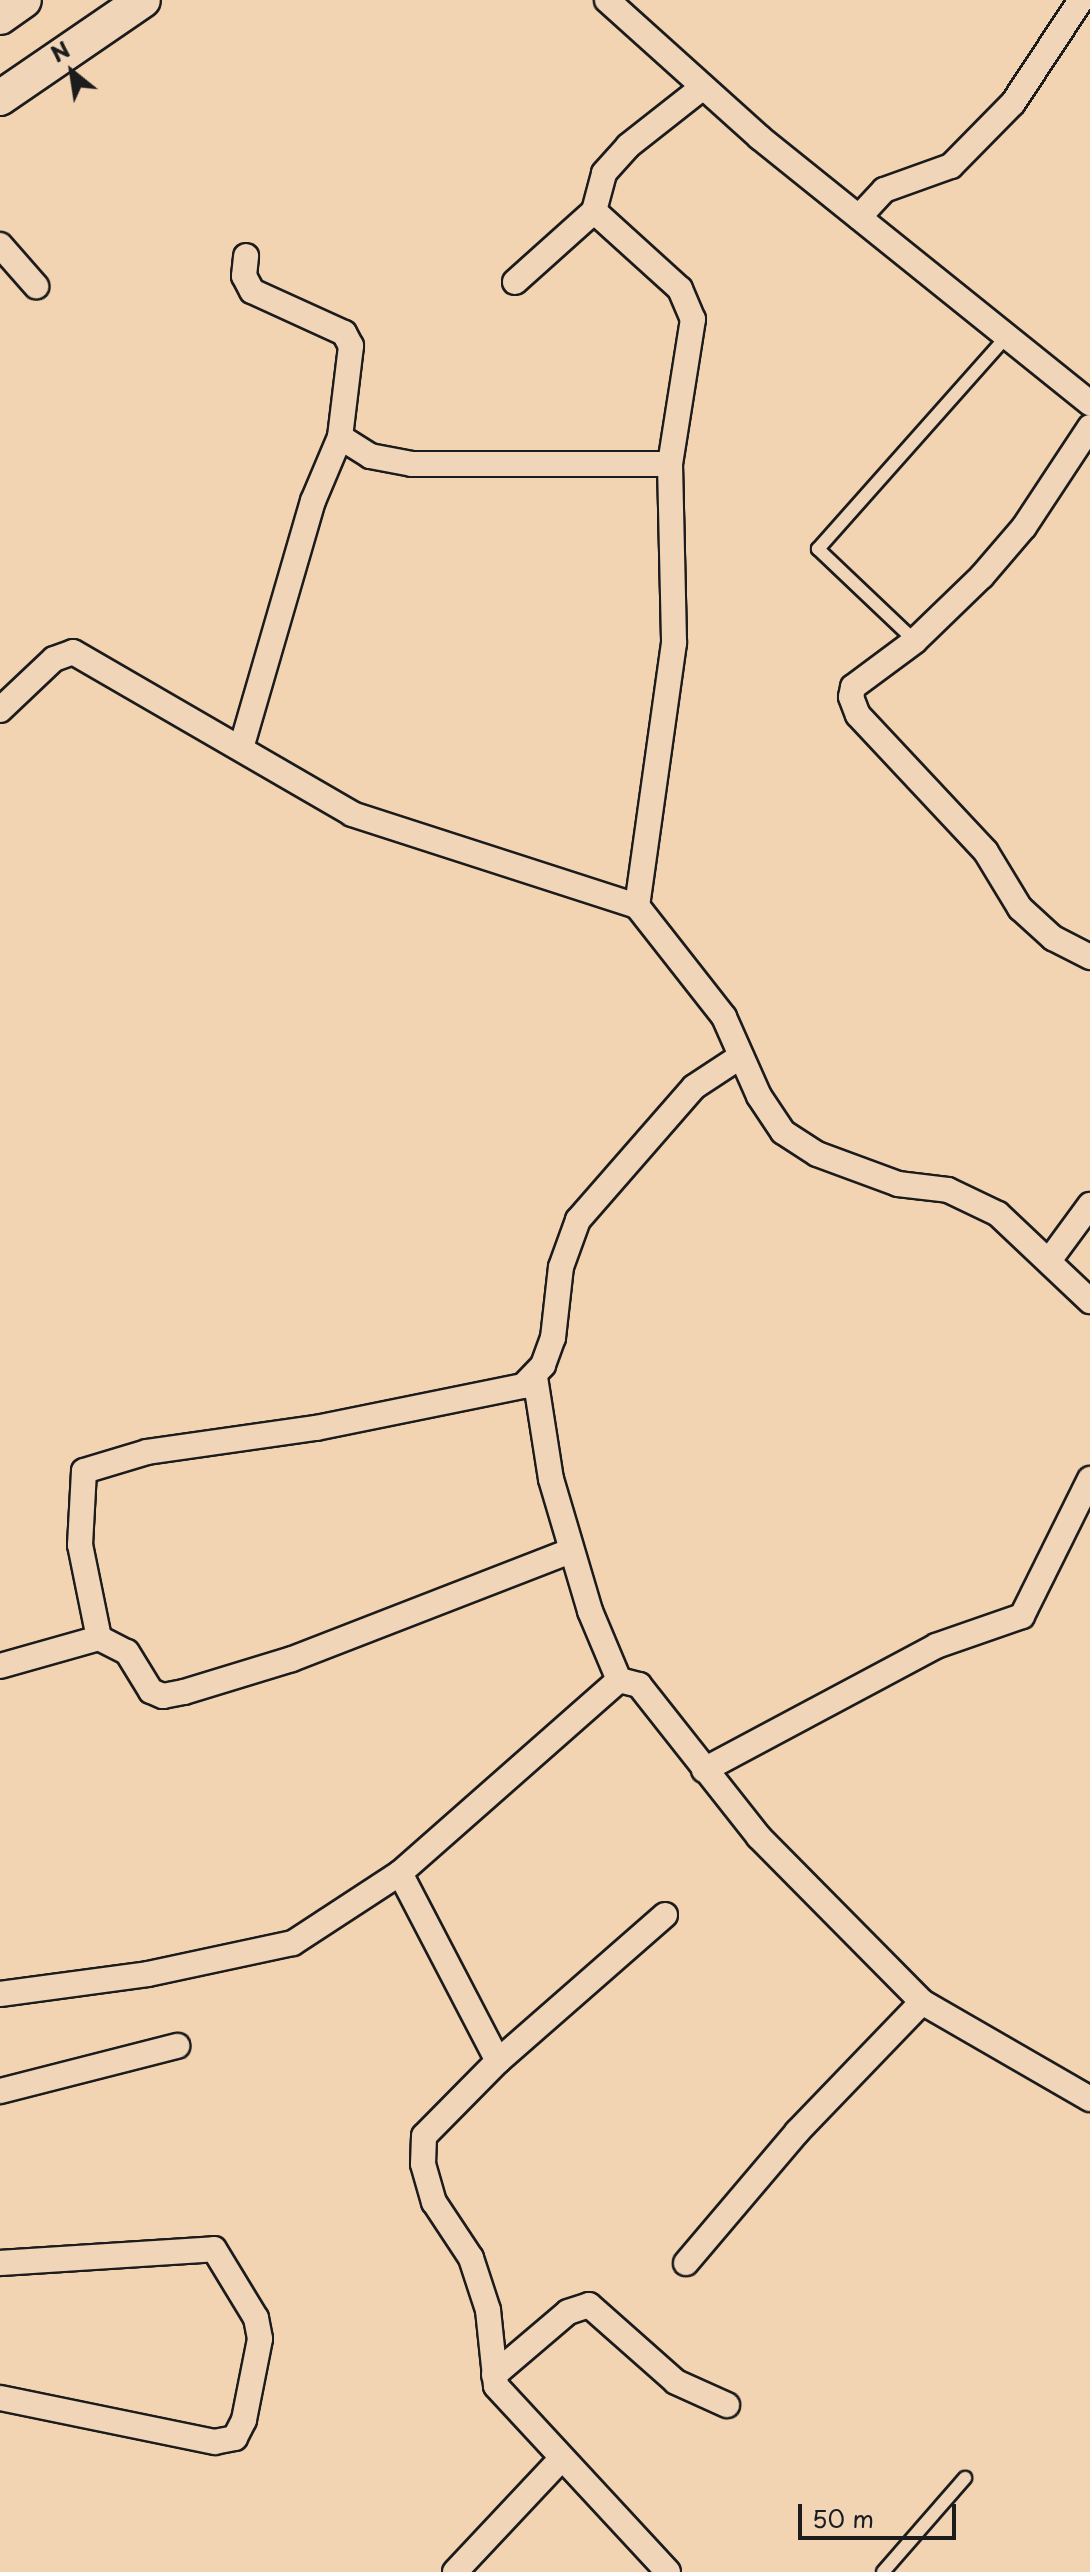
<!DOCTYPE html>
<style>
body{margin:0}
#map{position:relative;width:1090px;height:2572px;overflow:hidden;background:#f2d3b2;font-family:"Playpen Sans",sans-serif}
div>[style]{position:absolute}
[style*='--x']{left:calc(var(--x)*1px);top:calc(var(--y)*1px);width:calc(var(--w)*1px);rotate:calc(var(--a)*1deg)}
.roads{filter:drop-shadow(2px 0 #1c1c1c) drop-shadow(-2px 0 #1c1c1c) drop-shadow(0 2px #1c1c1c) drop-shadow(0 -2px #1c1c1c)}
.service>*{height:12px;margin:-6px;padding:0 6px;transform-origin:6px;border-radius:6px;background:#f1d5b8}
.minor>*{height:24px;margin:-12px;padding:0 12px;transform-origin:12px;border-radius:12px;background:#f1d5b8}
.secondary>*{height:34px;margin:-17px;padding:0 17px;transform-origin:17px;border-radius:17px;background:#f1d5b8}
span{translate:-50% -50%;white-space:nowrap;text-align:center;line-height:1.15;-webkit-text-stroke:8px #f1d5b8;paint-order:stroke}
.north{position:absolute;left:32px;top:32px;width:80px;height:80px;-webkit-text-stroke:6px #f1d5b8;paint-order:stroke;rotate:330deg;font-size:22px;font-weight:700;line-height:32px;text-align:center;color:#1c1c1c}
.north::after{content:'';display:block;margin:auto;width:28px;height:36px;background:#1c1c1c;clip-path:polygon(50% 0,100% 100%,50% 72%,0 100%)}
.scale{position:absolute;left:798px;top:2504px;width:158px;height:36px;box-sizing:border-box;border:4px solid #1c1c1c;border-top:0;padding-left:10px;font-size:24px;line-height:28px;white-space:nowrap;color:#1c1c1c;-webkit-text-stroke:6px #f1d5b8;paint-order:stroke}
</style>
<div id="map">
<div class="roads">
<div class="service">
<div style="--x:915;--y:641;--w:134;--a:-136.5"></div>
<div style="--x:818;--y:549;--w:285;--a:-48.4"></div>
<div style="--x:883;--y:2572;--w:125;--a:-48.9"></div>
</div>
<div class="minor">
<div style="--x:607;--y:0;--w:205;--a:42"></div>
<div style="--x:759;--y:137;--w:425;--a:38.8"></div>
<div style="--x:594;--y:211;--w:116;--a:42.2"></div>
<div style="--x:680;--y:289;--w:33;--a:67"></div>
<div style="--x:693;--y:319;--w:147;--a:99"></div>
<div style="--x:670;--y:464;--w:179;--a:88.7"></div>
<div style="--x:674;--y:643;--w:266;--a:98"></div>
<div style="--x:859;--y:217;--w:37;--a:-47"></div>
<div style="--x:884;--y:190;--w:71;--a:-19.7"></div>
<div style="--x:951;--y:166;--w:88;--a:-45.5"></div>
<div style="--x:1013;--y:103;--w:123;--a:-56.6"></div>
<div style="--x:0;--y:245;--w:55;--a:48.7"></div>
<div style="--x:515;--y:282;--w:106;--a:-41.9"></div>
<div style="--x:594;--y:211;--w:39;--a:-75"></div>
<div style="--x:604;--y:173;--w:36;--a:-48"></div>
<div style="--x:628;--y:146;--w:95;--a:-38.2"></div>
<div style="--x:1090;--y:427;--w:120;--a:123.4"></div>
<div style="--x:1024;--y:527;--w:65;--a:130.6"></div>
<div style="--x:982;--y:576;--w:93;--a:135.9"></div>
<div style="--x:915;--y:641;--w:77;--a:143.4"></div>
<div style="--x:853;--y:687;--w:10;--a:101"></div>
<div style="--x:851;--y:697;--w:19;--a:69"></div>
<div style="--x:858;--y:715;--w:187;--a:46.9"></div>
<div style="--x:986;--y:852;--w:66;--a:58.7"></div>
<div style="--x:1020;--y:908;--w:45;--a:42.3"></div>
<div style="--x:1053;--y:938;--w:42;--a:27.2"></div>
<div style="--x:340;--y:437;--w:36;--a:32"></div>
<div style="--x:370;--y:456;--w:43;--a:10.8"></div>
<div style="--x:412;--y:464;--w:258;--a:0"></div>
<div style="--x:0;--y:710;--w:74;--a:-43.4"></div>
<div style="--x:54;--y:659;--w:20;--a:-20"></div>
<div style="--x:73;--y:652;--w:323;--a:30.1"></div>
<div style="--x:352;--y:814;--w:299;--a:17.9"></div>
<div style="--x:637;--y:906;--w:141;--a:51.9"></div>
<div style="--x:724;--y:1017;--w:86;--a:66.1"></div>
<div style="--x:759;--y:1096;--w:43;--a:56.3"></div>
<div style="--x:783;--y:1132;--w:40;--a:32.9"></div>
<div style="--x:817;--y:1154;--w:86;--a:20.3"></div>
<div style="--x:898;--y:1184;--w:50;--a:6.8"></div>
<div style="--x:948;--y:1190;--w:55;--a:25.6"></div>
<div style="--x:998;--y:1214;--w:127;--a:43.4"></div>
<div style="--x:242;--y:745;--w:254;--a:-73.8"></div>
<div style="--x:313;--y:501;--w:69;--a:-67.1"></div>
<div style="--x:340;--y:437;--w:92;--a:-83.1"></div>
<div style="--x:351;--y:346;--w:15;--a:-118"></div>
<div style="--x:344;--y:333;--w:101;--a:-155.5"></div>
<div style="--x:252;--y:291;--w:17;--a:-118"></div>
<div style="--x:244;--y:276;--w:20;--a:-84"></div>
<div style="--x:1051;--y:1258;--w:66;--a:-53.7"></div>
<div style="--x:535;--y:1377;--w:103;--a:81.1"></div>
<div style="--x:551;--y:1479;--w:138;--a:73.5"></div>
<div style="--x:590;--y:1611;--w:75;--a:67.2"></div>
<div style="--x:99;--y:1638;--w:95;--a:-101.5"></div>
<div style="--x:80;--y:1545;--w:74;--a:-86.9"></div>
<div style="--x:84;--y:1471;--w:66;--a:-16.8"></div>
<div style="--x:147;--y:1452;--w:171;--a:-8.1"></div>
<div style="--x:316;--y:1428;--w:211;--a:-11.5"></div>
<div style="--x:523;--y:1386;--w:29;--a:-46"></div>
<div style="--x:543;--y:1365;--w:29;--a:-70"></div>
<div style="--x:553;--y:1338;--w:71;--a:-83.6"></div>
<div style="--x:561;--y:1267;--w:50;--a:-70.1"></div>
<div style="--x:578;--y:1220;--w:176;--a:-48.9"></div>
<div style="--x:694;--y:1087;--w:56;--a:-33.4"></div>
<div style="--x:0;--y:1666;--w:103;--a:-15.8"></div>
<div style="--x:99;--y:1638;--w:31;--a:27"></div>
<div style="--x:127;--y:1652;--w:46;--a:58.4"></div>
<div style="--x:151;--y:1691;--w:13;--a:23"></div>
<div style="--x:163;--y:1696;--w:21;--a:-11"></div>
<div style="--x:184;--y:1692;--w:113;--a:-17"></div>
<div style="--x:292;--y:1659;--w:299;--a:-21.2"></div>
<div style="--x:704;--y:1770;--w:263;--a:-28.1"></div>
<div style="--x:936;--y:1646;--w:91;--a:-19.2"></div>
<div style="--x:1022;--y:1616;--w:153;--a:-63.6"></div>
<div style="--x:400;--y:1873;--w:212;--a:62.5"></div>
<div style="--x:665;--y:1915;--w:222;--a:138.8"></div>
<div style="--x:498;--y:2061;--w:105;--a:134.6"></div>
<div style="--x:424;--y:2136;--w:28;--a:92"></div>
<div style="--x:423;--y:2164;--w:40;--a:74"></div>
<div style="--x:434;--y:2202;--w:67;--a:56.5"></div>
<div style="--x:471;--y:2258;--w:55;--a:71.9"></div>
<div style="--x:488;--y:2310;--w:76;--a:84"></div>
<div style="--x:496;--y:2386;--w:253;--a:47.2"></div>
<div style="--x:0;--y:1994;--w:149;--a:-7.7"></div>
<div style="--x:148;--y:1974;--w:148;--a:-12.1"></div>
<div style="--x:293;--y:1943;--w:128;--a:-33.2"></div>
<div style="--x:400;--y:1873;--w:292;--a:-41.4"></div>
<div style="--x:619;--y:1680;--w:21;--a:14"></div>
<div style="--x:639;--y:1685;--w:194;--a:51.7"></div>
<div style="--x:759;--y:1837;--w:232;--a:45.3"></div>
<div style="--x:922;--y:2002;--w:194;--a:30"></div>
<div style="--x:0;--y:2091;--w:183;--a:-14.3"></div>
<div style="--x:0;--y:2263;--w:214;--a:-3.7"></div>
<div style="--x:214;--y:2249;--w:81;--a:58.7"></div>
<div style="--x:256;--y:2318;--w:21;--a:79"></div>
<div style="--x:260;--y:2339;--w:83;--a:101.2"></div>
<div style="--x:244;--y:2420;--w:20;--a:117"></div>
<div style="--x:235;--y:2438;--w:20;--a:169"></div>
<div style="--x:215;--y:2442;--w:219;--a:-168.4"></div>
<div style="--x:686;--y:2263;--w:172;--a:-49.7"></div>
<div style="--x:797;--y:2132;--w:180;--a:-46.1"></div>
<div style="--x:494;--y:2375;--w:97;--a:-40.4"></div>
<div style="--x:568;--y:2312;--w:22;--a:-18"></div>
<div style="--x:589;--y:2305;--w:116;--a:41.5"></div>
<div style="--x:676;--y:2382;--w:56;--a:24.3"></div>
<div style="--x:455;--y:2572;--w:156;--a:-46.8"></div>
</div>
<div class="secondary">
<div style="--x:0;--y:17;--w:29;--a:-35"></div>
<div style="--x:0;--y:98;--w:173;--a:-34.4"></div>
</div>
</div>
<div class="north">N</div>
<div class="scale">50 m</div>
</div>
